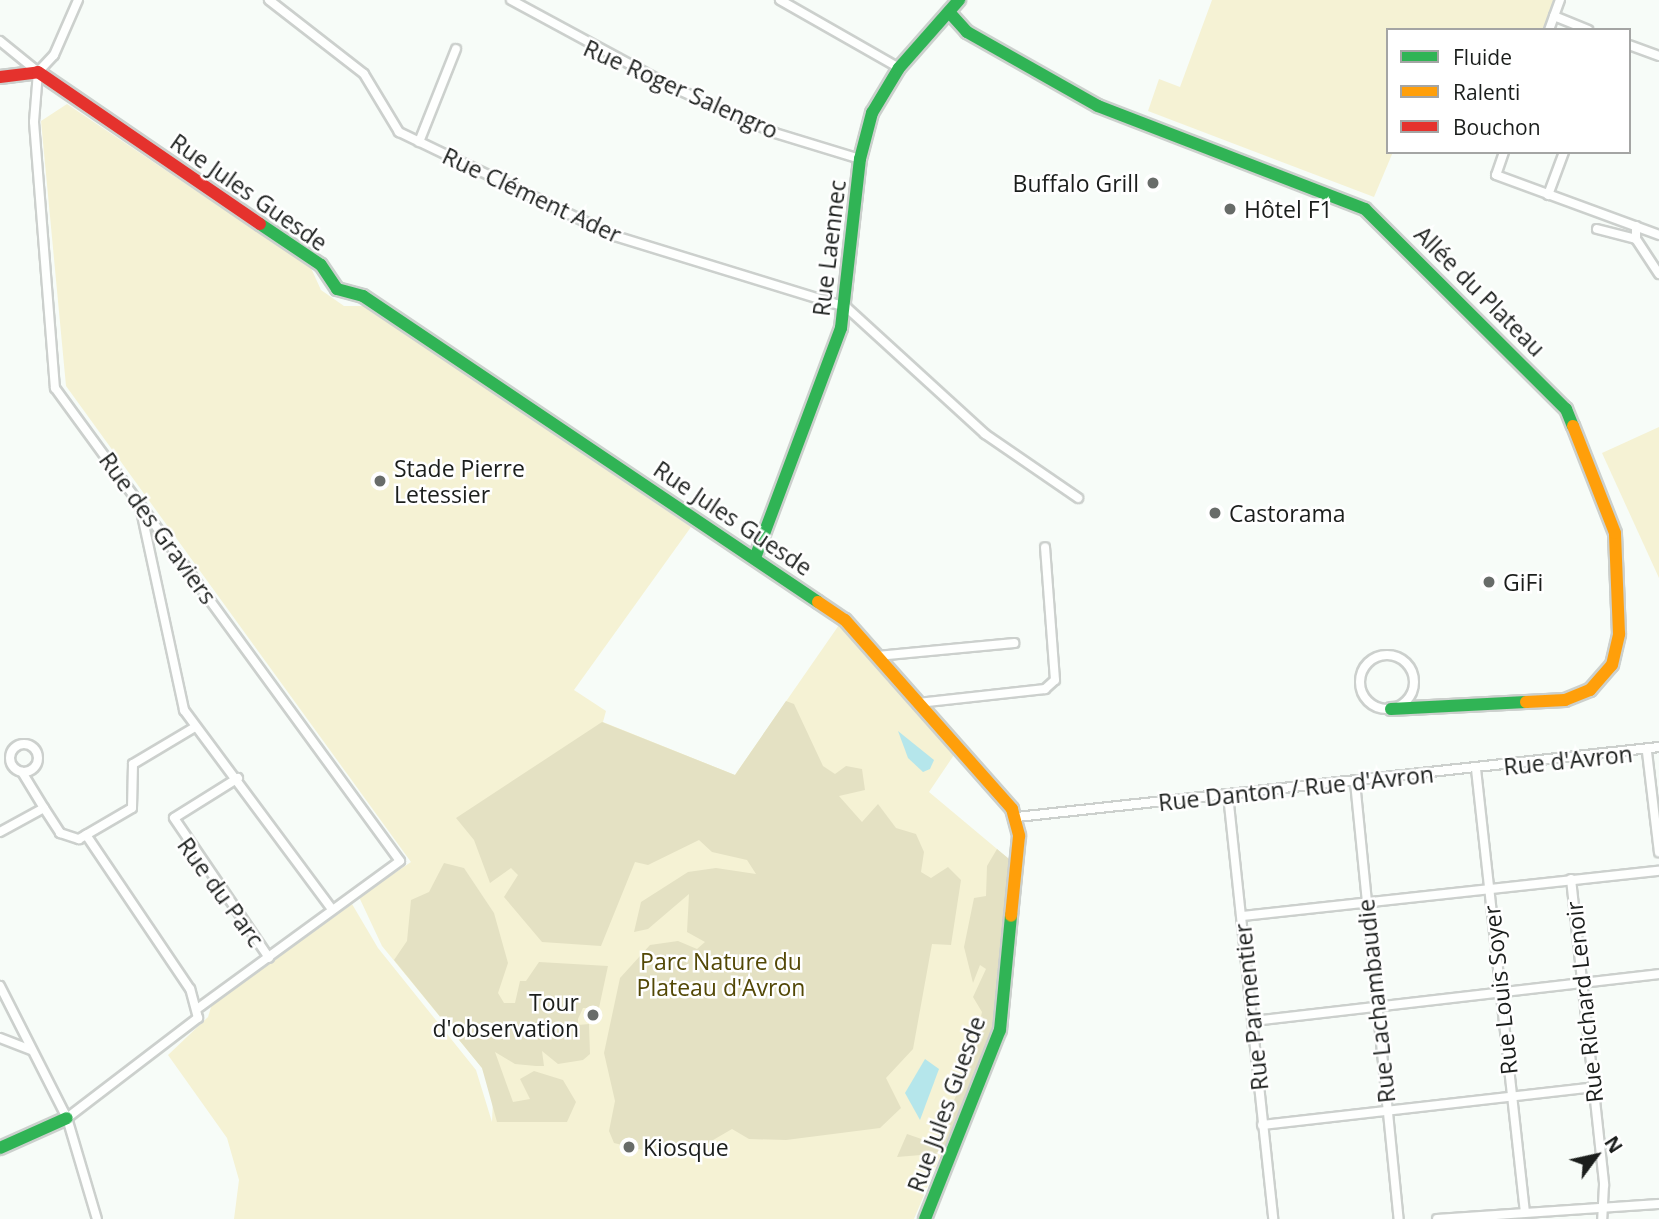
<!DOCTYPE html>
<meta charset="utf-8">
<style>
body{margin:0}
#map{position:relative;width:1659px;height:1219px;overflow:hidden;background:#f7fcf8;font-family:"Open Sans",sans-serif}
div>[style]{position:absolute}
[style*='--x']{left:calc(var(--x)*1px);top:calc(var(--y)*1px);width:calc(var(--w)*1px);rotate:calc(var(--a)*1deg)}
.green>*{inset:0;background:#f5f2d4}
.forest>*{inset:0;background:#e4e1c3}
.water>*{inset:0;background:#b5e6eb}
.roads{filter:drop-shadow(2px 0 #ccd0cd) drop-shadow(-2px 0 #ccd0cd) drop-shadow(0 2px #ccd0cd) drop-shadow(0 -2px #ccd0cd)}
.street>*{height:8px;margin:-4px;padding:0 4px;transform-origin:4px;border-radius:4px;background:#fefffe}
.street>.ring{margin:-4px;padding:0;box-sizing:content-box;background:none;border:8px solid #fefffe;border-radius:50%}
.fast>*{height:12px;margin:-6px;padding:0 6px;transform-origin:6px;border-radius:6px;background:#30b455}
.slow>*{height:12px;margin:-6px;padding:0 6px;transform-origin:6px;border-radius:6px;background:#ff9f0a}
.jam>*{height:12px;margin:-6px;padding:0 6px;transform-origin:6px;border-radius:6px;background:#e5322d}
.dots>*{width:19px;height:19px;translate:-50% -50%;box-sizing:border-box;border:4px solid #fff;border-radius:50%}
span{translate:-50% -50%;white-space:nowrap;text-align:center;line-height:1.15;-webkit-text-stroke:5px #fff;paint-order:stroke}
.street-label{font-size:23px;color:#1b1e1c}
.poi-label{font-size:23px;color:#1b1e1c}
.right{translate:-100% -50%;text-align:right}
.left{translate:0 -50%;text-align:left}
.park-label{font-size:23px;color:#534806}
.legend{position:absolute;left:1386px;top:28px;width:245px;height:126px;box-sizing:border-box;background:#fff;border:2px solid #a4a5a4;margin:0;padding:9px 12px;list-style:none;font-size:21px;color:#1b1e1c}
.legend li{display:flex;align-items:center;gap:14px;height:35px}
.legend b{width:35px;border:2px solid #a4a5a4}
.north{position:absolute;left:1561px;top:1121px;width:70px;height:70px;-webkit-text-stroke:5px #fff;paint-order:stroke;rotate:57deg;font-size:19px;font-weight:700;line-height:28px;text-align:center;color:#1b1e1c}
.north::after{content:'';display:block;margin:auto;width:24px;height:32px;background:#1b1e1c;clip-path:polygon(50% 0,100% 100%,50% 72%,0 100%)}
</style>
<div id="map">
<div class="green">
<div style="clip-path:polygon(1212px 0,1557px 0,1546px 30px,1388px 30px,1388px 152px,1393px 152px,1374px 197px,1148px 111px,1159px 79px,1180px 87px)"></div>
<div style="clip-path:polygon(67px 104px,311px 268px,321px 290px,344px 306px,365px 306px,691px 527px,574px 690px,606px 711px,603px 722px,735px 775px,839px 625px,954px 755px,929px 792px,1009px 859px,993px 1030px,914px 1219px,234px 1219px,239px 1180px,227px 1138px,168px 1055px,208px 1017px,212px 1004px,352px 904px,378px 948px,476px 1070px,492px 1122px,493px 1098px,482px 1068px,382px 946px,359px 897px,411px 862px,66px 386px,41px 121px)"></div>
<div style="clip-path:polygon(1659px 427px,1659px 578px,1602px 453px)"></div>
</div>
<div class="forest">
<div style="clip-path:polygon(786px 701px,794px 704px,823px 766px,835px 774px,846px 766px,862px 769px,865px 790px,839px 796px,862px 822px,878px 804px,896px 828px,916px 834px,924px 852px,921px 872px,931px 878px,948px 867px,961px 880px,951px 945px,932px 944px,913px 1049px,886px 1078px,901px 1108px,880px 1128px,786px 1140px,749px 1139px,732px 1129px,708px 1143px,647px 1151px,614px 1143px,609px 1131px,615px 1101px,604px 1053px,620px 978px,650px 945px,678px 941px,697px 949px,705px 942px,687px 932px,689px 894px,648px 929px,634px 932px,641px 902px,688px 872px,716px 868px,756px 874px,747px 860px,712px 852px,699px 840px,648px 865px,635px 862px,601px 946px,542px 942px,504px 897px,518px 875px,511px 868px,490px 883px,474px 840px,456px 818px,602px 722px,735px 775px)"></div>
<div style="clip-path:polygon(997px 849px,1009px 859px,993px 1030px,945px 1153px,897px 1157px,907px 1134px,933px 1143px,937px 1138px,969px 1067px,982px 1012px,973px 997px,986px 969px,980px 965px,973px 983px,964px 947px,974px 898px,986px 896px,987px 866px)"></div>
<div style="clip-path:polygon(444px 863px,464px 868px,494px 913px,508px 963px,498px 993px,504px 1003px,515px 1003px,520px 981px,526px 981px,539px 962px,608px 966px,599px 1008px,583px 1008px,578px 1019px,578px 1025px,589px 1024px,590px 1054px,583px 1060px,558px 1064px,542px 1051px,544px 1066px,536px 1066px,515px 1064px,495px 1052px,513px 1102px,530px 1099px,520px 1079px,534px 1071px,563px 1080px,576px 1102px,567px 1122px,497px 1122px,482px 1068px,394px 960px,407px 941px,411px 900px,429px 892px)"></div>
</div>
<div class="water">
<div style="clip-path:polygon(898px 731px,934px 760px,930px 769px,923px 772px,908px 758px)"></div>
<div style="clip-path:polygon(925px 1059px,939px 1069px,920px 1120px,905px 1093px)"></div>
</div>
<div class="roads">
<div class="street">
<div style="--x:269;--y:0;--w:120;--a:37.9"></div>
<div style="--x:364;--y:74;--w:68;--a:58.9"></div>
<div style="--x:399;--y:132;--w:240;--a:25.7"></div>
<div style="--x:615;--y:236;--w:242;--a:17.1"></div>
<div style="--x:846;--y:307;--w:188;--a:42.4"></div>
<div style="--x:985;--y:434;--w:113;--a:34.5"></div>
<div style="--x:511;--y:0;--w:181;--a:28.4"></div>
<div style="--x:670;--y:86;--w:115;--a:24.1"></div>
<div style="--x:775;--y:133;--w:89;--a:17"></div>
<div style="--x:780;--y:0;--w:137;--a:29.7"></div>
<div style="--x:1554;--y:16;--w:37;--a:22"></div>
<div style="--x:1549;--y:30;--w:32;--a:-70"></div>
<div style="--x:0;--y:41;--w:49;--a:39.2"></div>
<div style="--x:1629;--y:45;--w:32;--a:20"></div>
<div style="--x:38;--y:72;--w:50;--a:94.6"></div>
<div style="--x:34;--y:122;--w:267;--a:85.5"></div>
<div style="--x:55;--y:388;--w:585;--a:53.89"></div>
<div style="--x:400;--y:861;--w:251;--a:143.9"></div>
<div style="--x:38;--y:72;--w:23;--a:-47"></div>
<div style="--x:54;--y:55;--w:60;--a:-66.4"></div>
<div style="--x:419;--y:142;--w:100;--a:-68.3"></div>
<div style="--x:1504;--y:152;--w:24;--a:109"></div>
<div style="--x:1496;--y:175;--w:174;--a:20.2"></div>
<div style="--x:1548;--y:195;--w:46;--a:-69.6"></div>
<div style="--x:1636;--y:226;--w:13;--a:90"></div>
<div style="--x:1636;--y:239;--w:42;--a:56.7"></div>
<div style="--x:1597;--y:229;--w:40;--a:14.4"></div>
<div style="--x:140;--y:506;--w:209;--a:77.8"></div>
<div style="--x:184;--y:710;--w:248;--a:53.4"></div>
<div class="ring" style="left:1360px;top:655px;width:46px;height:46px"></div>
<div style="--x:877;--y:656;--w:138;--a:-5.4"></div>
<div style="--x:918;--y:703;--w:128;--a:-6.3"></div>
<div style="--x:1045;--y:689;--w:13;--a:-42"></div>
<div style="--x:1055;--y:680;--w:133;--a:-94.3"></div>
<div class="ring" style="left:10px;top:744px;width:20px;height:20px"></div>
<div style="--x:1647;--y:752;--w:101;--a:83.2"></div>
<div style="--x:1476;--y:769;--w:445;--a:83.7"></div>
<div style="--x:22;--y:772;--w:42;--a:58.6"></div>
<div style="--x:238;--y:778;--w:75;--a:148"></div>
<div style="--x:174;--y:818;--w:169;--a:55.8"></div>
<div style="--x:1355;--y:782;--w:439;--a:84.3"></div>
<div style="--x:1228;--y:795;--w:426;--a:83.9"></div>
<div style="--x:1017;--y:817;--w:646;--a:-6.22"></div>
<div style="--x:0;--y:832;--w:50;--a:-28.6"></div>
<div style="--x:44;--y:808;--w:30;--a:57"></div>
<div style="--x:60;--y:833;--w:20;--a:18"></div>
<div style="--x:79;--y:839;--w:61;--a:-30.3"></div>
<div style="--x:132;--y:808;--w:44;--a:-88.7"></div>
<div style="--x:133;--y:764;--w:72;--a:-30.8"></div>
<div style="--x:1571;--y:879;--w:308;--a:83.8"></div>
<div style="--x:1604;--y:1185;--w:34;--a:93"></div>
<div style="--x:1242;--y:916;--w:419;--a:-6.2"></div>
<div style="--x:0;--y:986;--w:148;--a:63.1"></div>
<div style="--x:67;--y:1118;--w:105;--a:73.5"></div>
<div style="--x:1253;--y:1021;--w:409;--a:-6.6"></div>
<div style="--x:0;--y:1038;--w:34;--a:21"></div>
<div style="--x:67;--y:1118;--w:165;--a:-37.4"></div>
<div style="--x:198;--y:1018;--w:30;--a:-105"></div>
<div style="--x:190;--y:989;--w:186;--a:-124"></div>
<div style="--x:1262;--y:1125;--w:333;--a:-6.5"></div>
<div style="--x:1437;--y:1219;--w:223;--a:-3.9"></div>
</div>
<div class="fast">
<div style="--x:949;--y:12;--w:27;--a:48"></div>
<div style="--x:967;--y:32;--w:150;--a:29.5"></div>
<div style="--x:1098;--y:106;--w:286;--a:21.1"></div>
<div style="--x:1365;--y:209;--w:284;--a:44.9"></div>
<div style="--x:1566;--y:409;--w:18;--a:68"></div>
<div style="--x:260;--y:224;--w:73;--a:33.9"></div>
<div style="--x:321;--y:265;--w:29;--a:56"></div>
<div style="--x:337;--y:289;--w:27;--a:15"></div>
<div style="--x:363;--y:296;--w:548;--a:33.92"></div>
<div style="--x:755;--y:558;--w:246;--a:-69.5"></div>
<div style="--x:841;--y:328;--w:170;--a:-83.6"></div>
<div style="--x:860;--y:159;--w:48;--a:-75.4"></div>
<div style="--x:872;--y:113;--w:52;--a:-59"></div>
<div style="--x:899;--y:68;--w:91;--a:-48.6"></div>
<div style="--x:1391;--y:709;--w:135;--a:-3"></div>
<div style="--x:0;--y:1148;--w:73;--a:-24.1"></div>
<div style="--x:925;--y:1219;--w:203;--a:-68.4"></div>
<div style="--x:1000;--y:1030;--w:115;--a:-84.5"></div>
</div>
<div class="slow">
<div style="--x:818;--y:602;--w:32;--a:34"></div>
<div style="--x:845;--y:620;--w:252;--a:48.5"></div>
<div style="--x:1012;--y:809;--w:28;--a:75"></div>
<div style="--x:1019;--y:836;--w:80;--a:95.7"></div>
<div style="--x:1526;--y:702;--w:39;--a:-3"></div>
<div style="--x:1565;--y:700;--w:27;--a:-22"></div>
<div style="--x:1590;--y:690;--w:33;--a:-49"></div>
<div style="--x:1612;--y:665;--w:32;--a:-77"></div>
<div style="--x:1619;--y:634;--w:101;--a:-92.3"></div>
<div style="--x:1615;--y:533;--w:115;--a:-111.4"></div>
</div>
<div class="jam">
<div style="--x:0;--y:77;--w:38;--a:-7"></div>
<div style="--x:38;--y:72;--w:269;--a:34.4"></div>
</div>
</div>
<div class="dots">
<div style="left:1153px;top:183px;background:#686c69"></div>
<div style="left:1230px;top:209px;background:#686c69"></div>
<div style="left:380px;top:481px;background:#686c69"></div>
<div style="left:1215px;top:513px;background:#686c69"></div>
<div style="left:1489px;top:582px;background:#686c69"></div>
<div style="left:593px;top:1015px;background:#686c69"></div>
<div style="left:629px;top:1147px;background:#686c69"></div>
</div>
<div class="street-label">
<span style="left:681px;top:89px;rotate:24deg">Rue Roger Salengro</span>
<span style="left:249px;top:192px;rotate:35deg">Rue Jules Guesde</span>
<span style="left:532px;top:195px;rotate:25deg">Rue Clément Ader</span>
<span style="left:829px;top:248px;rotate:-83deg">Rue Laennec</span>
<span style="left:1480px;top:291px;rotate:45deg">Allée du Plateau</span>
<span style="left:733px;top:518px;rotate:34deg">Rue Jules Guesde</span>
<span style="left:158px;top:528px;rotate:54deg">Rue des Graviers</span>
<span style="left:1568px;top:760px;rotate:-6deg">Rue d'Avron</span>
<span style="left:1296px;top:788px;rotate:-6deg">Rue Danton / Rue d'Avron</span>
<span style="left:221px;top:892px;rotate:54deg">Rue du Parc</span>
<span style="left:1500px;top:990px;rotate:-96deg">Rue Louis Soyer</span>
<span style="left:1376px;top:1001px;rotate:-96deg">Rue Lachambaudie</span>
<span style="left:1584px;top:1002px;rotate:-96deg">Rue Richard Lenoir</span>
<span style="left:1251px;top:1007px;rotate:-96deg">Rue Parmentier</span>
<span style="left:946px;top:1104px;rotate:-70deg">Rue Jules Guesde</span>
</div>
<div class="poi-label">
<span class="right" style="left:1139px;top:183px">Buffalo Grill</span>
<span class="left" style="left:1244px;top:209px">Hôtel F1</span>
<span class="left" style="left:394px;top:481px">Stade Pierre<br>Letessier</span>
<span class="left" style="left:1229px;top:513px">Castorama</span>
<span class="left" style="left:1503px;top:582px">GiFi</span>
<span class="right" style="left:579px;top:1015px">Tour<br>d'observation</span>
<span class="left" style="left:643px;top:1147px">Kiosque</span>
</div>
<div class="park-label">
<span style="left:721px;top:974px">Parc Nature du<br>Plateau d'Avron</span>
</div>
<ul class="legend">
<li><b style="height:9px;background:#30b455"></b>Fluide</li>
<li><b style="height:9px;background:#ff9f0a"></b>Ralenti</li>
<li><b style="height:9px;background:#e5322d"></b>Bouchon</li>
</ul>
<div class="north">N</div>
</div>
